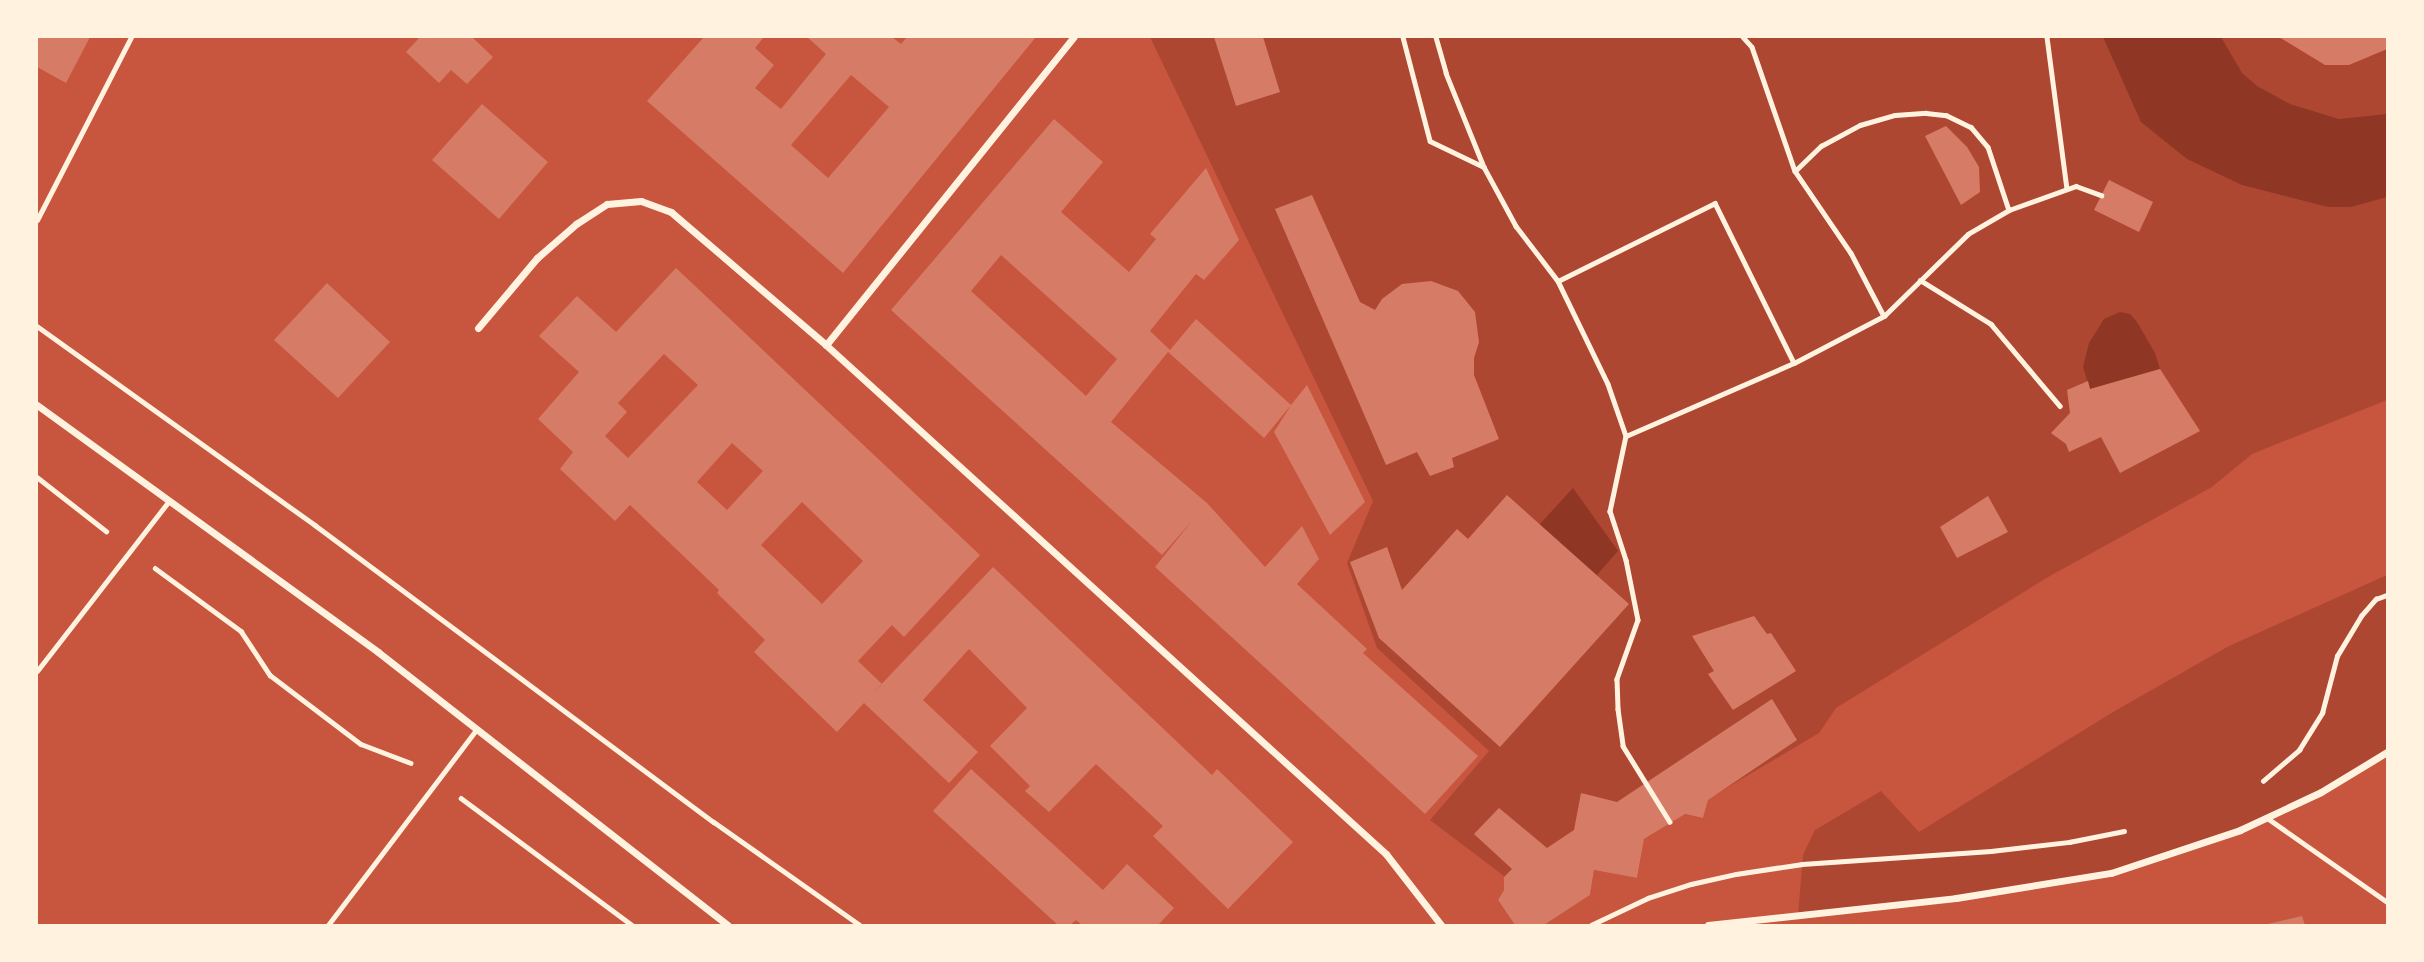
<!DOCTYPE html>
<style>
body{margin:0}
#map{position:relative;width:2424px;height:962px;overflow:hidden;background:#c8553d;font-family:"DM Sans",sans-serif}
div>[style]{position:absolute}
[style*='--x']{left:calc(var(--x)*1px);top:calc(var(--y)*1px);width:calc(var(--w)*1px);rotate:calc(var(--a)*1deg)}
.green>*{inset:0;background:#ae4732}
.water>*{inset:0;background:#8f3625}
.building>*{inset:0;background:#d67c66}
.path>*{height:4.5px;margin:-2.25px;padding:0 2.25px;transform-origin:2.25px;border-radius:2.25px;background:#fff3e0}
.service>*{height:5px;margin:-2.5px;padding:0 2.5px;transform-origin:2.5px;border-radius:2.5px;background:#fff3e0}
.minor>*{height:7px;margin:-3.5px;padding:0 3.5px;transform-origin:3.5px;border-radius:3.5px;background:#fff3e0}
span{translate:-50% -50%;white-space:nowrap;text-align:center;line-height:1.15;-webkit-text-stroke:7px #fff3e0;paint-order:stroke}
.frame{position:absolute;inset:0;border:38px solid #fff3e0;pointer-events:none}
</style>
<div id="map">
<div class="green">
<div style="clip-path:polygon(1150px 37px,2387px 37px,2387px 400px,2252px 454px,2212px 487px,2048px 577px,1836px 708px,1819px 733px,1708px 799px,1703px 818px,1684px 814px,1644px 839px,1637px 878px,1594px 870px,1590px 895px,1544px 925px,1515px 925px,1498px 900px,1504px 890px,1504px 876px,1430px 820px,1489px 751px,1377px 648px,1347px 563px,1373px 501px)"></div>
<div style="clip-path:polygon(2387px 575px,2387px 750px,2321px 791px,2240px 829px,2110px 871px,2049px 885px,1798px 915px,1803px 855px,1815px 830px,1881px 791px,1919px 832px,2113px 712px,2229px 646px)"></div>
</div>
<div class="water">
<div style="clip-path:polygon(2103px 37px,2221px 37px,2242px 73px,2257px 86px,2290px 104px,2339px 119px,2387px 114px,2387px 197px,2351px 207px,2328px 207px,2242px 185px,2187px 159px,2141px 122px)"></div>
<div style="clip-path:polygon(2120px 312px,2130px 314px,2137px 322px,2155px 353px,2160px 369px,2090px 389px,2083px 367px,2089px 343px,2104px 319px)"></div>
<div style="clip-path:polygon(1573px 488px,1618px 551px,1596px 576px,1539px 525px)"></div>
</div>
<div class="building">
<div style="clip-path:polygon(37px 37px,90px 37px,66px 83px,37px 67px)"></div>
<div style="clip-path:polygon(420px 37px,472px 37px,493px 57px,467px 84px,451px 70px,439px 83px,406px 52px)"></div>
<div style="clip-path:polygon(evenodd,704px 37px,764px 37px,755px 48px,774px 65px,755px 88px,781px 109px,826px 54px,807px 37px,892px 37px,901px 44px,907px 37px,1036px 37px,843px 273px,647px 101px,704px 37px,851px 75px,889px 107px,828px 178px,791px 145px,851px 75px)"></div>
<div style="clip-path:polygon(1214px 37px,1263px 37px,1280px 92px,1236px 106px)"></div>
<div style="clip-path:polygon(2279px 37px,2387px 37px,2387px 49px,2349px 65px,2325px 65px)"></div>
<div style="clip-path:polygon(482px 104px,548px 162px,499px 219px,432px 160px)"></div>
<div style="clip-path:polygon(evenodd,1054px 119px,1103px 162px,1061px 212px,1129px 272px,1156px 239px,1150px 234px,1206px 168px,1239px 240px,1204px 280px,1196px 274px,1150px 331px,1170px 350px,1196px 319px,1291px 405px,1307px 385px,1365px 502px,1330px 535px,1274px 432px,1291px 405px,1264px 438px,1168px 352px,1111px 422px,1207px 503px,1265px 567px,1302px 526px,1319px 559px,1297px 584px,1367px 649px,1363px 653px,1478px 756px,1425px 814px,1155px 567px,1192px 521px,1162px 555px,891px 310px,1054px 119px,1001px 255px,1117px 359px,1086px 396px,971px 291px,1001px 255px)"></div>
<div style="clip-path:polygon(1946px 126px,1967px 147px,1979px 167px,1980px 192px,1961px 205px,1925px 136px)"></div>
<div style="clip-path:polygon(2109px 180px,2153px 202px,2139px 232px,2094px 210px)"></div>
<div style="clip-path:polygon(1312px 195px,1360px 302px,1375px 310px,1382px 299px,1402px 284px,1431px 281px,1458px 291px,1475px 312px,1479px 342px,1474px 358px,1474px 375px,1499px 439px,1452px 458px,1454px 467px,1430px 476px,1417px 452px,1386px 465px,1275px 209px)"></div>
<div style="clip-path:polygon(evenodd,676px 268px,980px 555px,904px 637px,892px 625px,858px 661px,882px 684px,873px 693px,993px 567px,1212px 775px,1217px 769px,1293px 842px,1228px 909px,1153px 836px,1163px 826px,1096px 764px,1049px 812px,1025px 791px,1030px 786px,990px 746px,1027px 708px,969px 649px,923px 700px,978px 752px,949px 783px,864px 703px,837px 732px,754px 652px,765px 640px,717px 593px,719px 590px,630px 505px,615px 521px,560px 469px,573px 452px,538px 419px,579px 372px,539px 336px,577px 296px,616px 332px,676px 268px,664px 354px,698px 385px,628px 458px,605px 436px,627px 412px,618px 403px,664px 354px,676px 268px,732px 443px,763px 471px,727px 510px,697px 482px,732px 443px,676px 268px,802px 502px,863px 561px,822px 604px,761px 545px,802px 502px)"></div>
<div style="clip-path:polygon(327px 283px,390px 342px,338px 398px,274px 340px)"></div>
<div style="clip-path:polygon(2160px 369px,2200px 431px,2120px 473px,2101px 437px,2069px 452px,2066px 444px,2051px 433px,2070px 413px,2067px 390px,2088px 381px,2090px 389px)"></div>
<div style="clip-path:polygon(1507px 495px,1629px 604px,1500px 747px,1379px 638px,1350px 562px,1387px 547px,1402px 590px,1457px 529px,1468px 539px)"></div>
<div style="clip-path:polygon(1988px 496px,2008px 532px,1957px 558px,1940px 527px)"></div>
<div style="clip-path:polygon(1754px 616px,1767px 634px,1771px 633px,1796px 671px,1733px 710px,1708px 674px,1714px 671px,1692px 636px)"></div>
<div style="clip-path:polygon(1772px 699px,1797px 740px,1708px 800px,1703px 818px,1685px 814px,1644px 839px,1637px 878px,1594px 870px,1590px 895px,1544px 925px,1515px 925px,1498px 900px,1504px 890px,1504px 877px,1512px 869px,1474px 834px,1499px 808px,1547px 848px,1574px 830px,1581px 793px,1617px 802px)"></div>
<div style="clip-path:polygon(971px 769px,1103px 890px,1127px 864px,1174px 908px,1158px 925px,1082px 925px,1076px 920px,1070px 925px,1058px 925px,933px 811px)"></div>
<div style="clip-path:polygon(2302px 916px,2305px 925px,2268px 925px,2268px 924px)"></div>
</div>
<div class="path">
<div style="--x:1403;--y:37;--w:107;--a:75.4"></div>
<div style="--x:1430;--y:141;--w:60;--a:25.7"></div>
<div style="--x:1484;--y:167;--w:67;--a:61.5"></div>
<div style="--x:1516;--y:226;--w:69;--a:52.6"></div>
<div style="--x:1558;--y:281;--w:114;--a:64.1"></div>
<div style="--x:1608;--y:384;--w:55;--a:70.9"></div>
<div style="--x:1626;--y:436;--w:77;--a:102"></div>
<div style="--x:1610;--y:511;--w:52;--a:71.9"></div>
<div style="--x:1626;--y:560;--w:61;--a:78.7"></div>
<div style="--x:1638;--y:620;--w:63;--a:109.6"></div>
<div style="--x:1617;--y:679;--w:30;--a:88"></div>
<div style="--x:1618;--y:709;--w:37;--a:82"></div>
<div style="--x:1623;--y:746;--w:89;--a:58.3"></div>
<div style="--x:1436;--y:37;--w:37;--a:74"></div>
<div style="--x:1446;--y:73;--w:101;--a:68"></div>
<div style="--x:1743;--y:37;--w:13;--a:48"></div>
<div style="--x:1752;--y:47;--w:131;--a:70.9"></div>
<div style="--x:1795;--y:171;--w:99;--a:55.7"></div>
<div style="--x:1851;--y:253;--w:71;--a:62.4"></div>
<div style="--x:2047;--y:37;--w:152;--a:82.5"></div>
<div style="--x:1795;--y:171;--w:36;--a:-44"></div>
<div style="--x:1821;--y:146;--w:44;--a:-28.3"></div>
<div style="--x:1860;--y:125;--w:36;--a:-16"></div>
<div style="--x:1895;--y:115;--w:31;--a:-4"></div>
<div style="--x:1926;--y:113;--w:20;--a:6"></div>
<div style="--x:1946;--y:115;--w:28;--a:26"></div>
<div style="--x:1971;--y:127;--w:26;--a:50"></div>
<div style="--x:1988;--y:147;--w:66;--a:71.6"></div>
<div style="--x:1920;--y:280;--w:84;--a:31.8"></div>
<div style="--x:1991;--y:324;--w:107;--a:49.9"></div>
<div style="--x:1558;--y:281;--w:175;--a:-26.4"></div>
<div style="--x:1715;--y:203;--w:178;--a:63.7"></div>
<div style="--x:37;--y:326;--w:342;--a:35.6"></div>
<div style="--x:315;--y:525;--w:497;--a:36.7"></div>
<div style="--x:714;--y:822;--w:179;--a:35.2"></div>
<div style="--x:1626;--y:436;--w:183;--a:-23.5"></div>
<div style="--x:1794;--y:363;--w:102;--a:-27.6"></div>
<div style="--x:1884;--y:316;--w:117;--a:-44.3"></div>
<div style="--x:1968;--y:234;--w:48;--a:-30.3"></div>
<div style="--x:2009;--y:210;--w:71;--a:-19.7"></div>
<div style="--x:2076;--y:186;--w:27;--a:20"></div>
<div style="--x:37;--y:477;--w:88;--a:38"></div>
<div style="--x:155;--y:568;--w:107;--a:36.2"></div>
<div style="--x:241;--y:631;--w:53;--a:56.6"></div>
<div style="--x:270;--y:675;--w:114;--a:37.2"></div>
<div style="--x:361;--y:744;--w:53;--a:20.8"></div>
<div style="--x:2263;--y:781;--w:48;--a:-40.7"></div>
<div style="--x:2299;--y:750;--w:44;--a:-58.1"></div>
<div style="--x:2322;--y:713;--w:59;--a:-75.3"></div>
<div style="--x:2337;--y:656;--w:47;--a:-59"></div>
<div style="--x:2361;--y:616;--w:23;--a:-49"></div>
<div style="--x:2376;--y:599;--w:12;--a:-20"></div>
<div style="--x:461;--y:798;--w:213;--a:36.6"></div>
<div style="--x:1591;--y:925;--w:63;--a:-25.3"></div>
<div style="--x:1648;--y:898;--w:45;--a:-18"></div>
<div style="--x:1691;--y:884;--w:46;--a:-12.5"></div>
<div style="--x:1736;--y:874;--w:67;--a:-8.6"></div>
<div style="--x:1802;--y:864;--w:189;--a:-3.9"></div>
<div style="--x:1991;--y:851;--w:79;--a:-6.6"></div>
<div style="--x:2069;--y:842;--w:56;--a:-11.3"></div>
</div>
<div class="service">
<div style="--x:37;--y:220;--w:206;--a:-62.8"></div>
<div style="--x:37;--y:671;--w:214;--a:-52.2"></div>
<div style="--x:2267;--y:818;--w:146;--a:35"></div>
<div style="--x:328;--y:925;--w:245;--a:-52.8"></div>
</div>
<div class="minor">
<div style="--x:478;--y:328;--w:92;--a:-49.9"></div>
<div style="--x:537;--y:258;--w:52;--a:-41.1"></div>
<div style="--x:576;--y:224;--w:37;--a:-33"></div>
<div style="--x:607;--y:204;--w:34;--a:-5"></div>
<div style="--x:641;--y:201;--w:32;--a:20"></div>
<div style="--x:671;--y:212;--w:204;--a:40.6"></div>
<div style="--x:826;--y:345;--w:757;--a:42.27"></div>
<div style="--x:1386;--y:854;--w:90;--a:52.2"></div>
<div style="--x:826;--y:345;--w:395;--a:-51.2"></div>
<div style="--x:37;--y:405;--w:421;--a:35.9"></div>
<div style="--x:378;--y:652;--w:444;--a:38"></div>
<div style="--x:1708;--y:925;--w:249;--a:-6.2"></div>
<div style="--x:1956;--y:898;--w:157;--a:-9.2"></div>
<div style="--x:2111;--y:873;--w:136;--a:-18.4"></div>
<div style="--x:2240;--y:830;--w:89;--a:-25.1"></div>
<div style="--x:2321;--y:792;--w:77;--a:-31.2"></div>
</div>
<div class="frame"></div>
</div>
